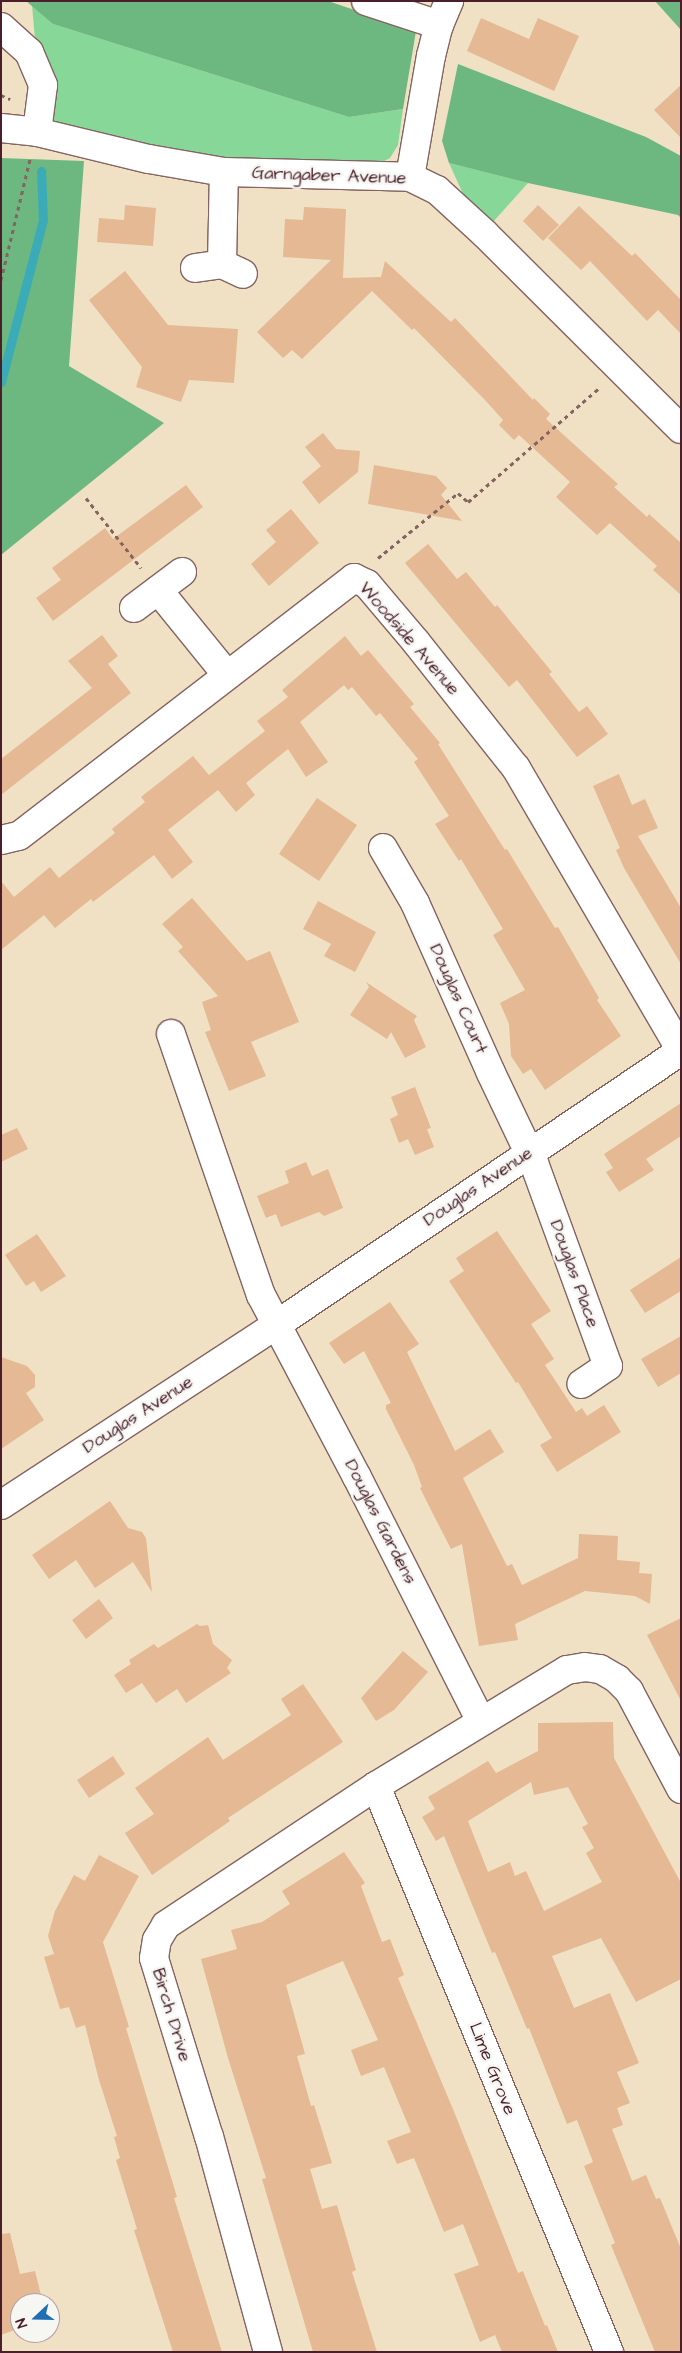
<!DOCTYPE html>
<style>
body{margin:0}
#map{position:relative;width:682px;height:2353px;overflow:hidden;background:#f0e1c4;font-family:"Architects Daughter",sans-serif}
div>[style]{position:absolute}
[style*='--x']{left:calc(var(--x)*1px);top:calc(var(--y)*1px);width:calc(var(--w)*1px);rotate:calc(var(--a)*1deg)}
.green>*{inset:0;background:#86d798}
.forest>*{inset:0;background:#6cb880}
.stream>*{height:9px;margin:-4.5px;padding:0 4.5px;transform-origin:4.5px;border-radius:4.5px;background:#3babb8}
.building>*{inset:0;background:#e4b994}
.path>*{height:3px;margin-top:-1.5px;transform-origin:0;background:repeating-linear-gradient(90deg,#846361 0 4px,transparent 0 8px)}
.roads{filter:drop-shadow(1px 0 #846361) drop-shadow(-1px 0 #846361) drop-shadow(0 1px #846361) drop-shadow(0 -1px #846361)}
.minor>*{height:28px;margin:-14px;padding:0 14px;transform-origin:14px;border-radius:14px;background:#fff}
span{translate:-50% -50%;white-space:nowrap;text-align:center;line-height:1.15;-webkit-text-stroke:5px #f6f6f2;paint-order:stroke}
.street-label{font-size:18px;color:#4a1f2b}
.frame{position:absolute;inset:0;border:2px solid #4a1f2b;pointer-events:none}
.north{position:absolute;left:10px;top:2293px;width:50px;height:50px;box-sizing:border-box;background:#f6f6f2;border:1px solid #b1a0a2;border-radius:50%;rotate:249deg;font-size:14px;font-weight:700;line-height:20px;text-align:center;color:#4a1f2b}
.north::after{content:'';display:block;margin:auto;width:18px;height:22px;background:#1f6fb2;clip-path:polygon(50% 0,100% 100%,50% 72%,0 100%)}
</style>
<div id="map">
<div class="green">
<div style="clip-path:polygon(32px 5px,53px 24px,349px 117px,403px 109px,398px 145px,390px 158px,373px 167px,224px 165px,42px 119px)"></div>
<div style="clip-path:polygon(449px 163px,528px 183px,492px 223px,464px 196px)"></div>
</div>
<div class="forest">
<div style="clip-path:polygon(26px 1px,328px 1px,416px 31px,403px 109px,349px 117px,53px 24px)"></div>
<div style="clip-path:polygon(655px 1px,681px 1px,681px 30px)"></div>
<div style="clip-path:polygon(458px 64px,646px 137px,681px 156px,681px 218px,678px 215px,528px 183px,449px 163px,442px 141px)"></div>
<div style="clip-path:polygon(1px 158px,84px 161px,69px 366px,164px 423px,1px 555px)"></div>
</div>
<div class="stream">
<div style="--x:1;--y:382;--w:167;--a:-75.5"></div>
<div style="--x:43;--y:220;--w:49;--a:-92.3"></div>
</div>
<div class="building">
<div style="clip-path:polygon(481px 18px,529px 39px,538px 18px,579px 36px,554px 91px,467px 51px)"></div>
<div style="clip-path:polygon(681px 85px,681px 138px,654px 110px)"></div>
<div style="clip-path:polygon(125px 205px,156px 208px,153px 246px,97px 242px,99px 218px,124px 220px)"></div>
<div style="clip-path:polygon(538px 205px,559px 225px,543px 241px,523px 221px)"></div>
<div style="clip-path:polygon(579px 206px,632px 256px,635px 253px,681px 300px,681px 334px,658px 310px,647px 321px,590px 261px,581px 270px,548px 238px)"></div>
<div style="clip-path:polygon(304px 207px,346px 209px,343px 278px,381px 277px,385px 261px,451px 322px,455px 318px,533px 400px,534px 398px,550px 414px,546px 419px,618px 484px,614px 487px,647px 517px,649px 514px,681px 543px,681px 595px,653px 570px,657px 566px,610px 523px,597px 535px,556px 497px,570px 482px,519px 435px,514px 440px,499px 425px,503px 420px,485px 400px,414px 328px,412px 330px,372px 291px,302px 359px,292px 350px,283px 358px,257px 332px,331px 260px,283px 257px,285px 219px,303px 220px)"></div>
<div style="clip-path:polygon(125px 271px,168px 325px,238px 329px,234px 383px,189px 380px,181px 402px,136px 387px,142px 367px,89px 300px)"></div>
<div style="clip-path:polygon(323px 433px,336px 449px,360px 451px,358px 472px,319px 504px,302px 482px,321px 466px,305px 447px)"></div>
<div style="clip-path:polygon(374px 465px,436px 476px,447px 488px,441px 495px,462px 521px,368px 504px)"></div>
<div style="clip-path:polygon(186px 485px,203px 507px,53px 621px,36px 598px,61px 580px,52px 568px,105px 528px,113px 539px)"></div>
<div style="clip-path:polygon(291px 509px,319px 543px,269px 586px,251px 564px,276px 542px,266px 530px)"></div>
<div style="clip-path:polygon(428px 544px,457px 579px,466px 572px,495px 607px,497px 605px,552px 672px,549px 674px,579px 712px,587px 706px,608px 734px,577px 757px,517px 680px,509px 687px,405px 563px)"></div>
<div style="clip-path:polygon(102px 635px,118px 656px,108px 664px,131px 693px,1px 795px,1px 759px,92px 688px,68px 661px)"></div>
<div style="clip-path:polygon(345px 636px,361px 656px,368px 650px,414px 704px,410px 707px,440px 743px,438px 744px,505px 850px,507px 849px,555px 928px,558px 927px,599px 998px,597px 1000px,621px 1036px,545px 1090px,531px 1069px,523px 1074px,511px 1056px,509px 1024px,500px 1003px,525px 990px,493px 935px,503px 929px,461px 859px,459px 861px,435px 824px,449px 816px,414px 762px,418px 759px,380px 713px,376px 716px,352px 687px,348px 690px,344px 685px,300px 722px,328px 762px,306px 777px,288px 749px,246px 783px,255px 795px,236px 812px,218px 790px,168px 830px,193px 862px,172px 879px,154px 855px,93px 902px,91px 899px,55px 928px,44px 915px,1px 950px,1px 881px,14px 897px,50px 867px,59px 878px,115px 833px,112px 829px,145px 802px,141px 797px,193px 756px,209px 775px,265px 731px,257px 721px,288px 697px,282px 690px)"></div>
<div style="clip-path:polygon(619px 774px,632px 805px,645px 799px,658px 828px,638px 836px,681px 908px,681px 964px,624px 868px,616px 850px,620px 848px,593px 786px)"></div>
<div style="clip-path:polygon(317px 798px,357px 825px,319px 881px,279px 854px)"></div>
<div style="clip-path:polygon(192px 898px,247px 961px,270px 951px,299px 1022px,251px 1042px,266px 1076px,229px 1091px,205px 1032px,211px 1030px,202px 1002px,218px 996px,178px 951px,183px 947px,162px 924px)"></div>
<div style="clip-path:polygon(318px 901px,376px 932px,355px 972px,324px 956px,331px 944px,303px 929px)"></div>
<div style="clip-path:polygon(366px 982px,417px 1016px,414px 1020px,426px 1047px,405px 1058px,391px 1032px,387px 1039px,350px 1015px,369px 987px)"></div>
<div style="clip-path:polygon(415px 1087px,431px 1128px,427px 1129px,434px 1147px,415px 1155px,408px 1139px,399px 1143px,390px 1119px,398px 1115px,391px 1097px)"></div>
<div style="clip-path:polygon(681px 1103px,681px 1136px,646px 1159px,654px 1170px,619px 1192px,606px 1172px,613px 1168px,604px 1154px)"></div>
<div style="clip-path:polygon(17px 1128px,28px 1149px,1px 1162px,1px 1135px)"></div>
<div style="clip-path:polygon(306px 1162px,312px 1176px,328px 1169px,343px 1208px,324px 1216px,319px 1212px,281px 1227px,276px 1214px,266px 1218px,257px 1196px,289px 1183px,285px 1171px)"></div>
<div style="clip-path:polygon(497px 1231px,551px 1311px,531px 1324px,554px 1359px,545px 1365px,576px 1412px,582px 1408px,587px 1416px,604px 1405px,621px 1432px,557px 1472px,540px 1445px,552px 1438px,518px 1382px,516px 1383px,449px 1281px,464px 1271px,456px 1258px)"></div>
<div style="clip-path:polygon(37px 1234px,66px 1276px,41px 1292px,34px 1281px,26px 1286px,5px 1255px)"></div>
<div style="clip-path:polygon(681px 1257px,681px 1291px,645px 1313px,630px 1290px)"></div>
<div style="clip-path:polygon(390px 1302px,419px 1344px,407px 1352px,455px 1451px,490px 1429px,504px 1452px,463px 1478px,507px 1566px,512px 1564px,522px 1585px,578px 1558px,579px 1534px,618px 1536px,617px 1560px,640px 1562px,639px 1573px,652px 1574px,650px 1604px,635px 1596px,585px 1591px,515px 1624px,518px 1640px,479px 1646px,462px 1544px,451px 1549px,433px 1514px,420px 1488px,422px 1487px,414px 1465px,386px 1409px,386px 1405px,391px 1403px,364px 1351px,344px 1364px,329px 1343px)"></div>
<div style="clip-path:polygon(681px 1336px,681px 1373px,658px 1387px,641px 1359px)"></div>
<div style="clip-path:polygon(1px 1357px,27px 1366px,35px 1375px,35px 1387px,26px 1393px,44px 1420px,1px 1449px)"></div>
<div style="clip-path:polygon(110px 1501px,128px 1528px,142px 1532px,146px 1538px,152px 1592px,133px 1562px,95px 1588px,76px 1560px,49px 1579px,32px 1555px)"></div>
<div style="clip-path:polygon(99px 1599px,113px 1618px,86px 1639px,72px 1620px)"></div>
<div style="clip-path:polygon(681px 1618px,681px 1701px,647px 1635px)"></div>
<div style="clip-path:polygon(197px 1624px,200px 1626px,208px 1625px,213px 1644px,232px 1660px,227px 1668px,231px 1673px,186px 1703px,177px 1689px,156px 1703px,142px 1683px,126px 1693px,114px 1675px,131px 1664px,129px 1660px,154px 1644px,158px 1648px)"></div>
<div style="clip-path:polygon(403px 1651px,428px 1672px,394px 1710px,376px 1721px,361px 1698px)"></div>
<div style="clip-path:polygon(303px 1684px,343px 1742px,228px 1818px,230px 1821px,152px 1875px,125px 1833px,154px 1814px,135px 1788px,208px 1737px,223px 1760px,291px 1715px,281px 1699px)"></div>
<div style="clip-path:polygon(evenodd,613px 1722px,614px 1758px,681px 1883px,681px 1979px,636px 2002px,601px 1938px,552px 1956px,574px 2008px,610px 1993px,639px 2063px,617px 2072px,630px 2103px,617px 2108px,623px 2125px,612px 2129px,632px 2181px,646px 2175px,656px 2199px,660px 2198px,681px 2249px,681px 2352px,655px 2352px,611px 2245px,615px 2243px,584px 2166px,593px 2162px,577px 2120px,567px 2124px,529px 2028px,527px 2029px,495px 1952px,492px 1953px,444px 1836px,436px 1841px,422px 1817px,435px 1809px,428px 1797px,488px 1761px,496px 1773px,538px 1751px,538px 1723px,613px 1722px,531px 1782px,534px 1795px,568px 1787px,588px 1824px,582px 1827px,594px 1848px,586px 1853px,602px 1882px,544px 1911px,526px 1871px,515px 1876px,510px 1862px,488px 1872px,468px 1821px,531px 1782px)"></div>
<div style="clip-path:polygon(113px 1756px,125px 1774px,89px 1798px,77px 1780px)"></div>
<div style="clip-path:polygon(344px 1852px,365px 1883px,361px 1886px,382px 1942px,390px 1939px,404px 1975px,398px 1978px,455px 2114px,518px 2273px,523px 2271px,545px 2326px,547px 2325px,558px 2352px,502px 2352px,495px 2335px,480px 2342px,454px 2274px,479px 2265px,463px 2224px,444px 2232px,414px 2158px,397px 2164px,387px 2141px,411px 2132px,384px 2067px,361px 2076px,351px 2050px,378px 2040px,343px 1961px,286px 1985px,305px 2054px,297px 2056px,311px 2106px,314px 2105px,332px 2163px,310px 2169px,322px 2209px,337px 2205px,356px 2270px,352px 2272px,377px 2352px,313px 2352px,262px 2179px,266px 2178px,228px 2058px,201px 1959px,237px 1949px,231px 1930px,262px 1922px,290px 1904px,282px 1891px)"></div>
<div style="clip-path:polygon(99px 1855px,139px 1876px,103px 1942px,129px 2027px,126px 2028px,177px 2197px,174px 2198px,222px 2352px,173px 2352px,134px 2230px,137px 2229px,116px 2160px,120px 2158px,114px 2137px,117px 2136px,99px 2080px,85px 2025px,76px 2028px,69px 2007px,60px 2009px,44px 1957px,54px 1954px,48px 1936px,55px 1911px,74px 1875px,85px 1881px)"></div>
<div style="clip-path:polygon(10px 2233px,20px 2274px,35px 2271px,43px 2303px,20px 2303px,20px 2328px,1px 2335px,1px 2234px)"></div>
</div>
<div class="path">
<div style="--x:1;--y:95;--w:10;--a:24"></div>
<div style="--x:1;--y:280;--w:124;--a:-76.5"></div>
<div style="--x:86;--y:498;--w:89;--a:51.8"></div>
<div style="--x:378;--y:558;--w:103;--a:-39.1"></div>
<div style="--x:458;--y:493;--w:13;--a:42"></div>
<div style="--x:468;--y:502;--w:174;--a:-41"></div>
</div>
<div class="roads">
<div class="minor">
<div style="--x:366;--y:1;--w:77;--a:18.2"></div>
<div style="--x:1;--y:27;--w:38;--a:42"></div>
<div style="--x:29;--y:52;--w:36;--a:67"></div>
<div style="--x:43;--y:85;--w:47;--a:97.3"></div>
<div style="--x:1;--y:128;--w:36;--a:6"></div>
<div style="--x:37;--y:132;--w:115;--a:13.6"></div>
<div style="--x:149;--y:159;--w:76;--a:9.8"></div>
<div style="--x:224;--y:172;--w:186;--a:1.5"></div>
<div style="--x:410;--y:177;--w:30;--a:26"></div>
<div style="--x:437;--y:190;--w:65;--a:42.5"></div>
<div style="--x:485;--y:234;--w:276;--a:44.9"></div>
<div style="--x:410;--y:177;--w:123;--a:-80.2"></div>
<div style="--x:431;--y:56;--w:32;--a:-76"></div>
<div style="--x:439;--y:25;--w:26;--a:-67"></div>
<div style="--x:222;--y:264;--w:92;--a:-88.8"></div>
<div style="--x:195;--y:268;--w:27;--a:-8"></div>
<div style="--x:222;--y:264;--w:23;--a:25"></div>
<div style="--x:158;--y:590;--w:109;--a:50.9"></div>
<div style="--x:134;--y:608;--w:60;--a:-36.9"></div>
<div style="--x:1;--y:840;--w:18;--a:-13"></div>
<div style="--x:19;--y:836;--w:423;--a:-37.6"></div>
<div style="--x:354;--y:578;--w:14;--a:25"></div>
<div style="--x:367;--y:584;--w:76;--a:49.8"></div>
<div style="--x:416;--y:642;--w:161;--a:51.6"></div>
<div style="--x:516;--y:768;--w:327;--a:59.7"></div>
<div style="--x:383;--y:848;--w:64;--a:59.8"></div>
<div style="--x:415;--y:903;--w:186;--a:65.9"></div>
<div style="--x:491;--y:1073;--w:100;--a:64.5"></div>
<div style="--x:534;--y:1163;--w:216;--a:70"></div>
<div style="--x:608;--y:1366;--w:32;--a:146"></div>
<div style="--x:171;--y:1034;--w:276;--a:71"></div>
<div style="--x:261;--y:1295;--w:206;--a:62.2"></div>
<div style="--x:357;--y:1477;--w:274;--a:63.1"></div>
<div style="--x:1;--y:1505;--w:329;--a:-33.2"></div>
<div style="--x:276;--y:1325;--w:489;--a:-34.1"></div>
<div style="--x:376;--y:1786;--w:612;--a:67.62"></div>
<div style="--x:268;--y:2352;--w:223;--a:-105.3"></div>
<div style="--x:209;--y:2137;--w:187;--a:-107.1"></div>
<div style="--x:154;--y:1958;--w:18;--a:-81"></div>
<div style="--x:157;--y:1940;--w:17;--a:-59"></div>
<div style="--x:166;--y:1925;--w:252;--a:-33.5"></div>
<div style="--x:376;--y:1786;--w:223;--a:-31.3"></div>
<div style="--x:567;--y:1670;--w:18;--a:-9"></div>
<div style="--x:585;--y:1667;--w:15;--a:8"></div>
<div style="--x:600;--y:1669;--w:20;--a:30"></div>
<div style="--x:617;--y:1679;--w:17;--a:45"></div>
<div style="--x:629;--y:1691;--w:111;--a:62"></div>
</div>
</div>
<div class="street-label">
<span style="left:329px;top:176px;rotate:2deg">Garngaber Avenue</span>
<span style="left:409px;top:639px;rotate:49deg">Woodside Avenue</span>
<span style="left:458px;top:999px;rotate:66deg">Douglas Court</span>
<span style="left:478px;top:1187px;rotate:-34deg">Douglas Avenue</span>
<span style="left:574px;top:1274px;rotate:70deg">Douglas Place</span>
<span style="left:138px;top:1415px;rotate:-33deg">Douglas Avenue</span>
<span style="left:380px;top:1522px;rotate:63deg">Douglas Gardens</span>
<span style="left:171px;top:2015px;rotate:73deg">Birch Drive</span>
<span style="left:492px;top:2069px;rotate:68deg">Lime Grove</span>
</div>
<div class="frame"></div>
<div class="north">N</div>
</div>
